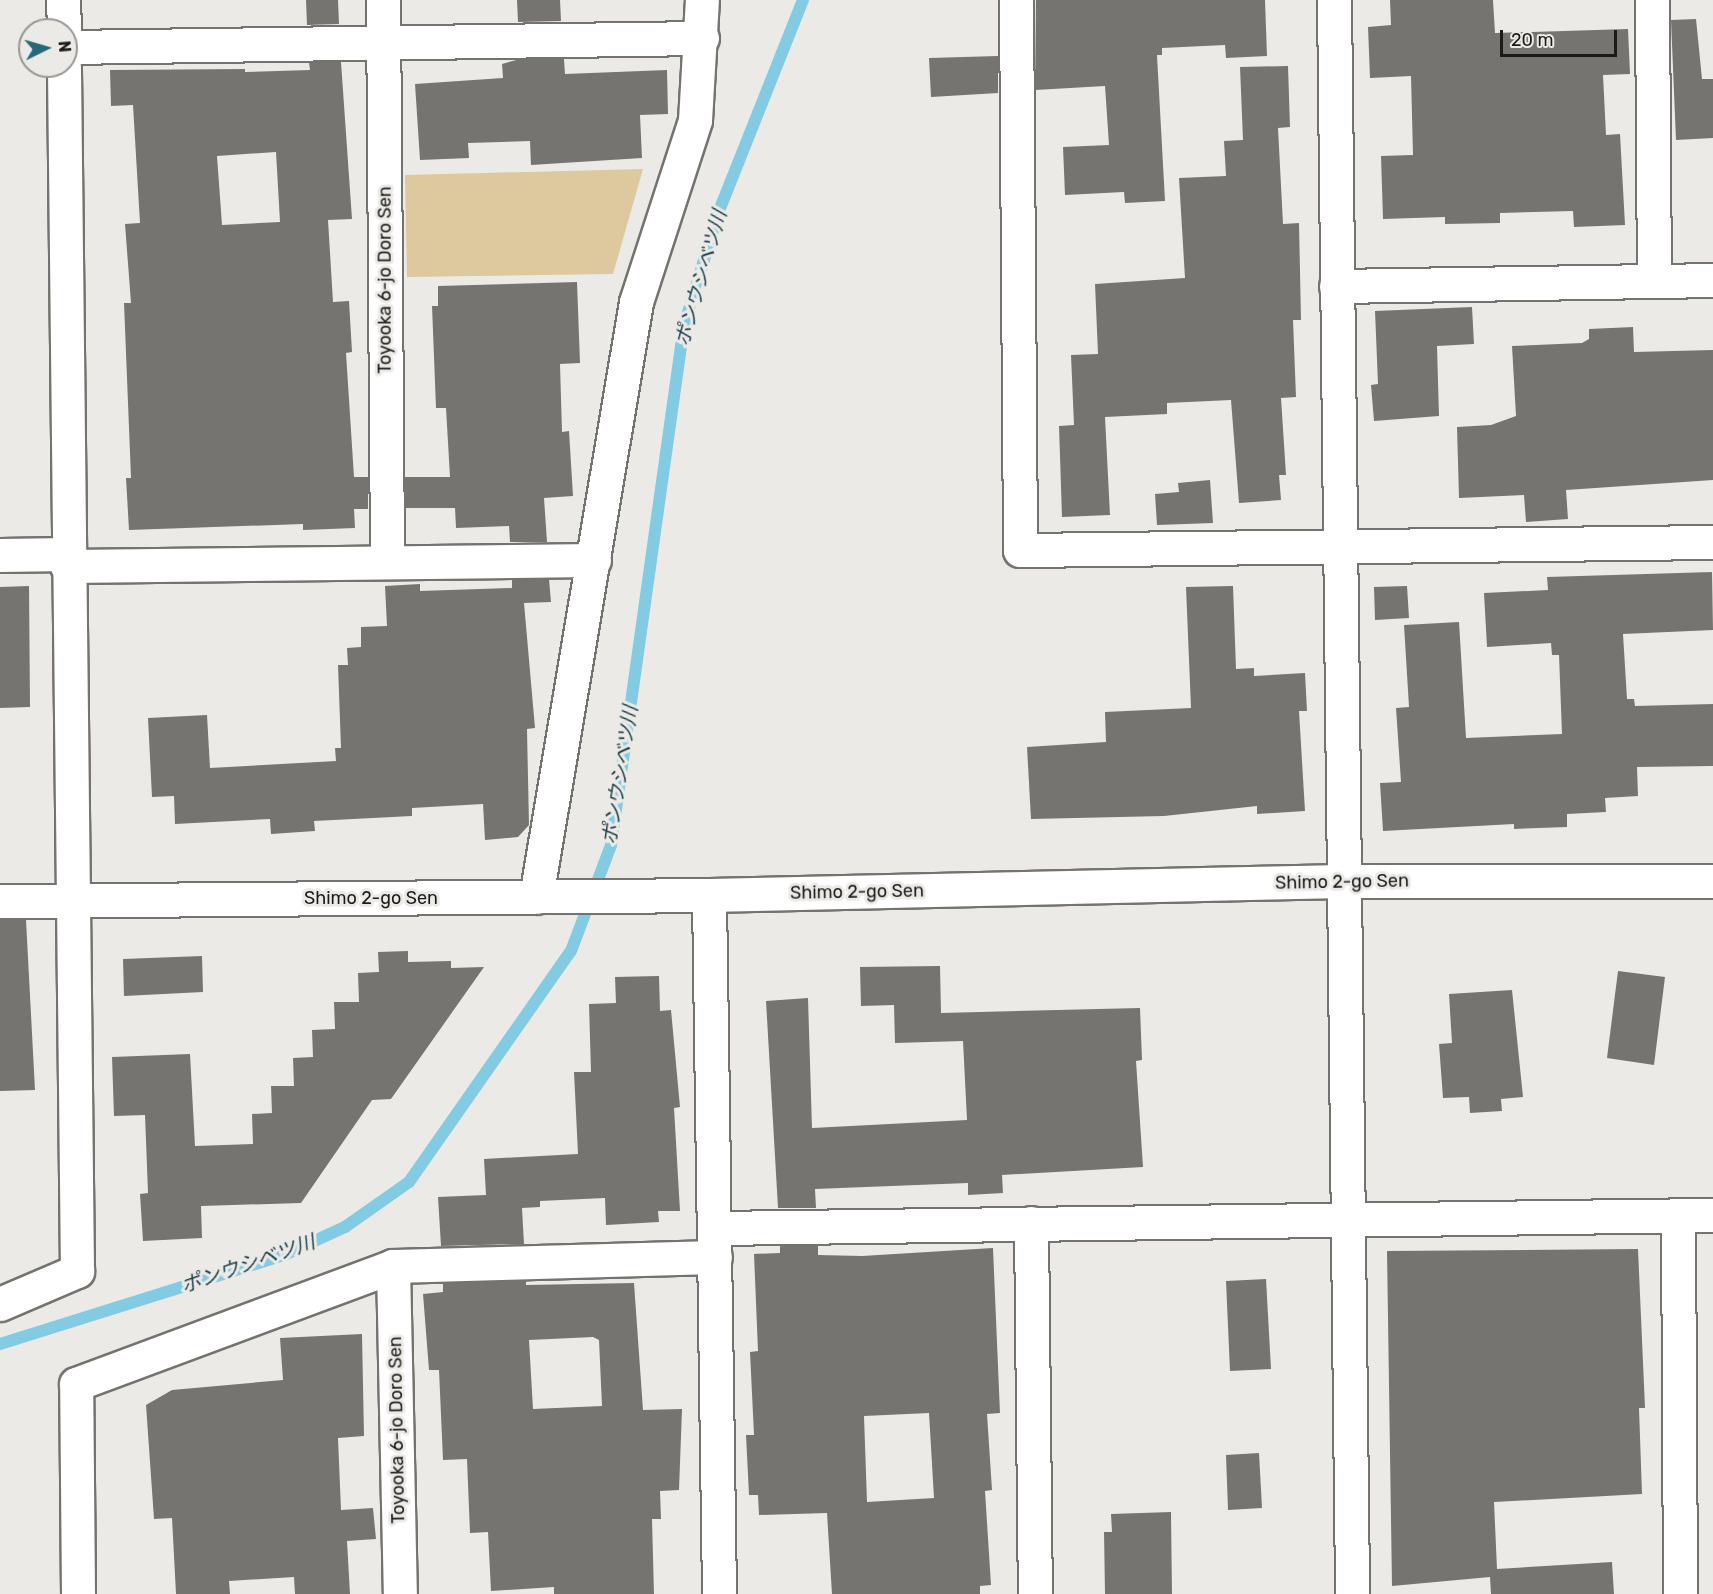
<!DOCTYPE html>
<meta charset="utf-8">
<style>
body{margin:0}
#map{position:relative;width:1713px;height:1594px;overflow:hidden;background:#eceae6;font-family:Rubik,"Noto Sans JP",sans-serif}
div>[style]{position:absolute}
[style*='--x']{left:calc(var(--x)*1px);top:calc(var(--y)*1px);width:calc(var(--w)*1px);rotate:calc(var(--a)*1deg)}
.green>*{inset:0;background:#dec89e}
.stream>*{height:12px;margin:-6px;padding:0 6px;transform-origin:6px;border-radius:6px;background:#82cbe3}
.building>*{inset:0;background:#767471}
.roads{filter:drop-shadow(2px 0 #75736f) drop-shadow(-2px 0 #75736f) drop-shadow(0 2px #75736f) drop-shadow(0 -2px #75736f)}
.street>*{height:33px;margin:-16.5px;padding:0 16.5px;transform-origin:16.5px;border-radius:16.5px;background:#fff}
.secondary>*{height:33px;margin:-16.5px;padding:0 16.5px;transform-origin:16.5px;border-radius:16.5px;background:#fff}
span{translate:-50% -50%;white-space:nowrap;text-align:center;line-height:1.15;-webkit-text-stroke:6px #eceae6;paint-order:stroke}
.street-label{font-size:18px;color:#1c1b1a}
.water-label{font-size:20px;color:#1b3e49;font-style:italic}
.north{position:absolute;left:18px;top:18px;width:60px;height:60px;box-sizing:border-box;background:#eceae6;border:2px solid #999794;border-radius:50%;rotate:85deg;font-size:16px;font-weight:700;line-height:24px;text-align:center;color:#1c1b1a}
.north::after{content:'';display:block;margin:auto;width:21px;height:27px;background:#25687a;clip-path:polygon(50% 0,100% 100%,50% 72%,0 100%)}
.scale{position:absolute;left:1500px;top:30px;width:117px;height:27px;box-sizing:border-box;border:3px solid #1c1b1a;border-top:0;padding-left:8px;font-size:18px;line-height:21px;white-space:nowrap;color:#1c1b1a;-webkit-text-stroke:4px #eceae6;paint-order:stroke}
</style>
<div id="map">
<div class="green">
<div style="clip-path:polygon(643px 169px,613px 274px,407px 277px,405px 175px)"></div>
</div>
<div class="stream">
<div style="--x:0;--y:1344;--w:298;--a:-17.4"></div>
<div style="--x:284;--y:1255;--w:67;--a:-24.7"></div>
<div style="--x:345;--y:1227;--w:78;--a:-35.1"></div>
<div style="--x:409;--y:1182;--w:282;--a:-55"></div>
<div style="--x:571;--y:951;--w:113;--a:-69.3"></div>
<div style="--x:611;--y:845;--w:525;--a:-82.01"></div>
<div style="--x:684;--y:325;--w:119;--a:-72.9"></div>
<div style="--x:719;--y:211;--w:227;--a:-68.3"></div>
</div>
<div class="building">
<div style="clip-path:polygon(306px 0,338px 0,339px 24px,307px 25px)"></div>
<div style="clip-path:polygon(517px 0,560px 0,561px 21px,518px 22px)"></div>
<div style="clip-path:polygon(1036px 0,1265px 0,1267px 56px,1226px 58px,1225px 45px,1162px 48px,1162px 55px,1157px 55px,1165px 201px,1125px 203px,1124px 192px,1065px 195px,1063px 147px,1109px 145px,1105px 86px,1035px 90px)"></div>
<div style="clip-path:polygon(1390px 0,1493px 0,1495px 33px,1628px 29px,1630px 74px,1603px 75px,1606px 135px,1620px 134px,1625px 225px,1574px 227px,1573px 211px,1500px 213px,1500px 223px,1445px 224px,1445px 217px,1383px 219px,1381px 156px,1413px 155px,1411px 76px,1370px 78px,1368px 27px,1391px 25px)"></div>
<div style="clip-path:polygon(1696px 19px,1702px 79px,1713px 79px,1713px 138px,1676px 140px,1671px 20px)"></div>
<div style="clip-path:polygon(998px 56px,998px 93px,931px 97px,929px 58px)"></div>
<div style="clip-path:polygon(520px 59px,564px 59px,565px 74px,667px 70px,668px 114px,640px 115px,642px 158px,531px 165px,530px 141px,468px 143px,469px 158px,420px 160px,415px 84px,503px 78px,502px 64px)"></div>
<div style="clip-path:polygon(evenodd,309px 62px,341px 62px,352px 219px,328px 220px,333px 302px,349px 301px,352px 352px,346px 353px,354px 477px,368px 477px,368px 509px,354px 509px,355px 528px,303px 530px,303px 524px,129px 530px,126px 478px,131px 478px,124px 303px,131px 303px,125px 224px,140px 223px,133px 105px,111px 106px,110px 70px,245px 69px,245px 72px,310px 70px,309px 62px,276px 152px,280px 222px,222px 225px,217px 156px,276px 152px)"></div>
<div style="clip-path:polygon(1288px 66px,1290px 127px,1278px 128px,1283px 224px,1299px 223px,1301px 320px,1293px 320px,1296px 397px,1281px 398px,1286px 475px,1279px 475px,1281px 500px,1239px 503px,1231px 400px,1167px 403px,1167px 414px,1105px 417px,1110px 515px,1062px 517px,1059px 426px,1074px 425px,1071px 355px,1098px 354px,1095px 284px,1185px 278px,1179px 178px,1226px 176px,1224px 141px,1243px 140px,1240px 67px)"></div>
<div style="clip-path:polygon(577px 282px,580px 363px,560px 364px,562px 432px,569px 431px,573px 496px,544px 498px,547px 542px,510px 542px,509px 526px,456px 528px,455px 508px,405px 508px,405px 477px,450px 477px,446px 408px,436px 408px,432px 306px,438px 306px,438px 286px)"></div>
<div style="clip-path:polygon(1472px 307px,1474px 344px,1437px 346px,1439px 416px,1374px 421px,1371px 385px,1378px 384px,1375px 311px)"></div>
<div style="clip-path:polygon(1633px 327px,1634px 352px,1713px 350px,1713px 480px,1566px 490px,1568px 519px,1526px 522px,1524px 495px,1459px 498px,1457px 427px,1491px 425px,1516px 416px,1512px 346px,1582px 343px,1589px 339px,1589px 329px)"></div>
<div style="clip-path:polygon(1210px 480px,1213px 523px,1157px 525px,1155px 494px,1179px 492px,1178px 483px)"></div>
<div style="clip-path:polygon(1712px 572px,1713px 630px,1623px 634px,1627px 699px,1634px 699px,1635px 706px,1713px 704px,1713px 766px,1637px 767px,1638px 796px,1605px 798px,1606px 812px,1567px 814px,1567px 827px,1514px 829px,1514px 824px,1383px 831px,1380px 783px,1401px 782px,1396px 708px,1409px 707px,1404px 625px,1459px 622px,1466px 738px,1562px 734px,1559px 655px,1552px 655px,1551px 643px,1487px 647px,1484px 593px,1548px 590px,1547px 577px)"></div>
<div style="clip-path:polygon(549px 579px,551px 602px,524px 603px,535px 728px,527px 729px,529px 825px,518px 837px,485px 840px,483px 804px,412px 808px,412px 816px,314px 821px,315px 831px,271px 834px,270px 819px,175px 824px,174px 796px,152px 797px,148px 718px,207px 715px,210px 768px,336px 761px,335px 748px,341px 748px,338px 665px,348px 665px,347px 648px,361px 647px,361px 627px,387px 626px,385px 586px,420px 584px,420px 591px,512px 588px,512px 580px)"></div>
<div style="clip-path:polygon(29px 586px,30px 707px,0 708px,0 587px)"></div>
<div style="clip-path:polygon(1233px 586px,1236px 669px,1254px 668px,1254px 676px,1305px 673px,1307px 711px,1299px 711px,1305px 811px,1257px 814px,1257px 806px,1164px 816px,1031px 819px,1027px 747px,1106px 742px,1105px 712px,1191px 708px,1186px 587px)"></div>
<div style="clip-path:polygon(1407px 586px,1409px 618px,1375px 620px,1374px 587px)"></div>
<div style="clip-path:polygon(0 920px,26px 920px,35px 1090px,0 1091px)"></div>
<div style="clip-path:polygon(408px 951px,408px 962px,451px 961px,451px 968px,484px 967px,391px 1099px,372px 1100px,301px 1203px,201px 1206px,202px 1238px,143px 1241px,140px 1194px,148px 1193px,145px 1115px,114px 1116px,112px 1057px,190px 1054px,195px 1146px,253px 1144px,252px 1114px,272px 1113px,271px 1086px,294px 1086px,293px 1058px,313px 1057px,312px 1030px,335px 1029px,334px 1002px,359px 1002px,358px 973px,379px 972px,378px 952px)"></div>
<div style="clip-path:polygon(202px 956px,203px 992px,124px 996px,123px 959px)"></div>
<div style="clip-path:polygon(940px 966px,941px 1013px,1140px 1008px,1142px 1060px,1136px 1061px,1143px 1167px,1002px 1175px,1003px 1193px,968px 1195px,968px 1183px,815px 1189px,816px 1208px,778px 1208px,766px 1001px,808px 998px,812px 1128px,967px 1120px,963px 1041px,895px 1043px,894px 1005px,861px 1006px,860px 967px)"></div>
<div style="clip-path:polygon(1618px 971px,1665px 977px,1654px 1065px,1607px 1058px)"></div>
<div style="clip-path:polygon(659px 976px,660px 1011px,671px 1010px,680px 1107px,674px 1108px,680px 1211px,658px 1211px,659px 1222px,606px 1225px,605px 1198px,540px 1201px,540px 1207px,522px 1208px,524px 1244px,441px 1246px,438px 1197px,486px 1195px,484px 1159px,578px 1154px,574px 1072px,591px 1072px,589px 1004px,616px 1003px,615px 977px)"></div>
<div style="clip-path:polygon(1512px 990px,1523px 1097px,1501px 1099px,1502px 1111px,1470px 1113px,1469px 1097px,1443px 1098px,1439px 1044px,1452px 1043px,1449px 994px)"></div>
<div style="clip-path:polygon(evenodd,818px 1245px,818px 1255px,862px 1256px,993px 1248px,1000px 1413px,987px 1414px,992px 1490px,985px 1491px,991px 1585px,980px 1586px,980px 1594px,832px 1594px,827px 1513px,759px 1515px,758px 1495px,749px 1495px,746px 1435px,754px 1435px,750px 1352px,758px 1351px,754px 1254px,780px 1253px,780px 1246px,818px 1245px,929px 1413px,934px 1498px,867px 1502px,864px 1416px,929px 1413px)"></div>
<div style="clip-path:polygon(1638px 1249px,1645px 1408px,1639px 1408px,1642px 1494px,1494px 1502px,1497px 1569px,1612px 1562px,1614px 1594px,1491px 1594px,1490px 1577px,1392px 1586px,1387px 1251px)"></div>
<div style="clip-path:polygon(1266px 1279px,1271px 1369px,1230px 1371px,1226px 1281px)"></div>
<div style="clip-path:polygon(evenodd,526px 1281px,526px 1285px,634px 1283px,643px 1410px,682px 1409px,679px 1490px,660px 1491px,661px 1519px,652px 1519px,654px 1594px,554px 1594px,554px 1587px,491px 1591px,488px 1532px,470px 1533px,467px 1459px,443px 1460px,439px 1370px,429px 1370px,423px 1294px,443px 1292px,443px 1283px,526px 1281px,593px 1337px,599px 1340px,602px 1406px,533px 1409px,529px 1340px,593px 1337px)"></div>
<div style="clip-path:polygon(362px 1334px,364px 1436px,338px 1438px,341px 1510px,373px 1508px,376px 1539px,347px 1541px,350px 1594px,295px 1594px,294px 1577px,229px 1581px,230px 1594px,176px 1594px,172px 1518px,154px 1519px,146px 1405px,172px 1390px,283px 1380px,280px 1338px)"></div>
<div style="clip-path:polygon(1259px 1453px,1262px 1508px,1228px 1510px,1226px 1455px)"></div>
<div style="clip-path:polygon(1171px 1512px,1172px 1594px,1105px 1594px,1104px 1532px,1112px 1532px,1111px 1514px)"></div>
</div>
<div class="roads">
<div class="street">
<div style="--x:63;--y:0;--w:30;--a:88"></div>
<div style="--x:383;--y:0;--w:561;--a:89.59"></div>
<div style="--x:1016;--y:0;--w:550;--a:89.58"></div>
<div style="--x:1020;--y:550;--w:693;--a:-0.66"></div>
<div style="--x:1334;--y:0;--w:1594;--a:89.35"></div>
<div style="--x:1652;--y:0;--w:281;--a:89.6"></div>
<div style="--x:66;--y:47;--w:636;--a:-0.81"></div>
<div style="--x:1336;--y:286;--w:377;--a:-0.9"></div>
<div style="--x:0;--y:555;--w:67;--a:-0.9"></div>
<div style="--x:67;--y:566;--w:527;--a:-0.65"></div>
<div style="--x:709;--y:895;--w:699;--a:89.18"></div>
<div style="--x:536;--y:897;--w:603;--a:-80.46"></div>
<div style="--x:636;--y:302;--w:191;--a:-72"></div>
<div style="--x:695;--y:120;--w:120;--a:-86.7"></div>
<div style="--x:1678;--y:1216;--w:378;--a:89.7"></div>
<div style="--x:1031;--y:1223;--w:371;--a:89.4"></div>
<div style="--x:715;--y:1228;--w:998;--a:-0.75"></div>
<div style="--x:393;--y:1266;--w:328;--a:88.8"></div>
<div style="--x:0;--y:1304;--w:84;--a:-23.2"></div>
<div style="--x:77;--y:1271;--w:1205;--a:-90.62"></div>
<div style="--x:78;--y:1594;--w:210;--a:-90.5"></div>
<div style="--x:76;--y:1384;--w:338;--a:-20.4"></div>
<div style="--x:393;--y:1266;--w:322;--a:-1.6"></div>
</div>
<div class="secondary">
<div style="--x:0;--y:901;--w:709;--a:-0.48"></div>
<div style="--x:709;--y:895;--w:634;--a:-1.27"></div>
<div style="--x:1343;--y:881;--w:370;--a:0"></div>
</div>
</div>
<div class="street-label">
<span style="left:385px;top:280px;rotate:-90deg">Toyooka 6-jo Doro Sen</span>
<span style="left:1342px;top:882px;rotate:-1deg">Shimo 2-go Sen</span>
<span style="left:857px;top:892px;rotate:-1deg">Shimo 2-go Sen</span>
<span style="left:371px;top:898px">Shimo 2-go Sen</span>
<span style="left:397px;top:1430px;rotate:-91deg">Toyooka 6-jo Doro Sen</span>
</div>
<div class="water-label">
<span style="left:701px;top:278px;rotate:-74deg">ポンウシベツ川</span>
<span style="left:620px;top:775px;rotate:-81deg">ポンウシベツ川</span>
<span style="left:248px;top:1264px;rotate:-19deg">ポンウシベツ川</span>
</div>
<div class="north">N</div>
<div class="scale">20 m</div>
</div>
